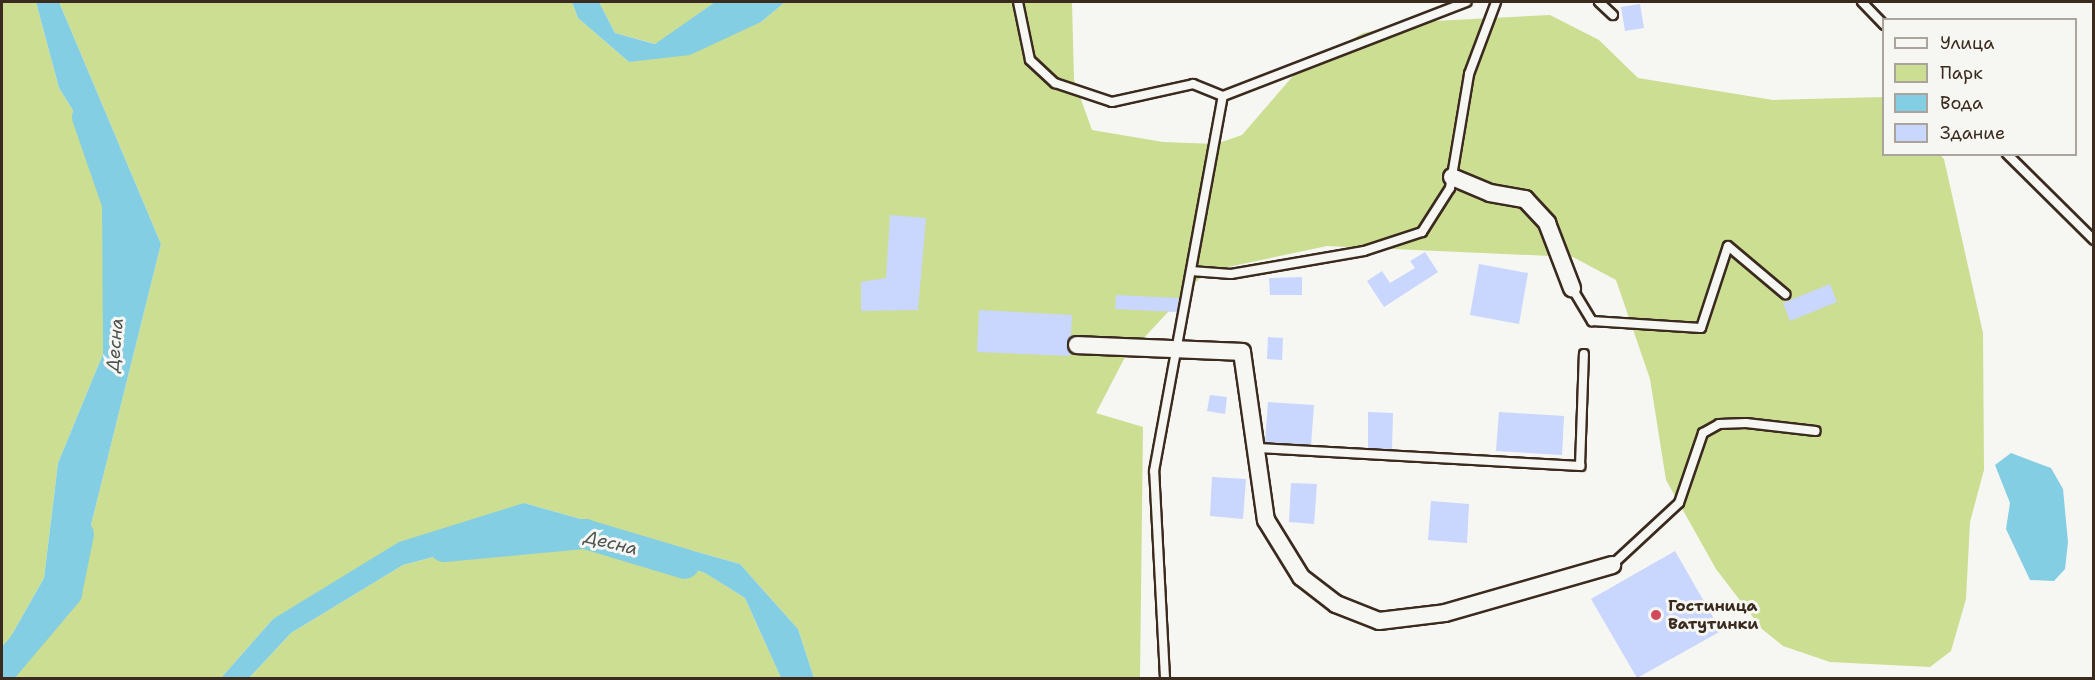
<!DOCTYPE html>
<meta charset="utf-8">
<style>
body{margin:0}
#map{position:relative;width:2095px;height:680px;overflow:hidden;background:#f6f6f2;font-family:"Shantell Sans",sans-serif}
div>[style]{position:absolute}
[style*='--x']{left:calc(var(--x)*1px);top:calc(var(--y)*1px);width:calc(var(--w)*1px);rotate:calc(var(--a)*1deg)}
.green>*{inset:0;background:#ccde92}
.water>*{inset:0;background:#84cee4}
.river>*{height:30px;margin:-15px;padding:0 15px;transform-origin:15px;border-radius:15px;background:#84cee4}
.building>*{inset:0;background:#c9d6fd}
.roads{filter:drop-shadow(2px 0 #3b2a1e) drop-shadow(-2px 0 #3b2a1e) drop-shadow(0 2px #3b2a1e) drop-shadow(0 -2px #3b2a1e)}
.lane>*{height:8px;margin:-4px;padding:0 4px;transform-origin:4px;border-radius:4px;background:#f6f6f2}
.street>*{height:16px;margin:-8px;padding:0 8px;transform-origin:8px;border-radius:8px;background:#f6f6f2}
.dots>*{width:16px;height:16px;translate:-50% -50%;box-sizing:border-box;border:3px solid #f6f6f2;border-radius:50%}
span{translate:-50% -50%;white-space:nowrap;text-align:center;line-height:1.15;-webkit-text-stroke:6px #f6f6f2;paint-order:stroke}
.poi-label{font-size:16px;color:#3b2a1e;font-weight:700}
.left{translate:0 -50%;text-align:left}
.water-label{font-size:18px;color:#4d5350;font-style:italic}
.frame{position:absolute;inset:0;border:3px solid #3b2a1e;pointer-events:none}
.legend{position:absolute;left:1882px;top:18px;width:195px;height:138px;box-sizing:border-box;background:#f6f6f2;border:2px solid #aba49d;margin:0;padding:8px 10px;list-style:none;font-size:18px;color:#3b2a1e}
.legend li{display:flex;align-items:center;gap:12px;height:30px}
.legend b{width:30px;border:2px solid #aba49d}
</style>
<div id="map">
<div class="green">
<div style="clip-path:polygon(2px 2px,36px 2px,59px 88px,125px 193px,129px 246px,117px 320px,58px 463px,44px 578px,2px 652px)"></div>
<div style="clip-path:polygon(59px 2px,572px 2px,578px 18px,629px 62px,761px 22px,785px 2px,1072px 2px,1074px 80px,1092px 130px,1163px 142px,1216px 144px,1242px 135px,1293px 76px,1315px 60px,1363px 33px,1415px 22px,1550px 15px,1599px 40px,1638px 78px,1773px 100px,1883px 97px,1884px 154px,1940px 155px,1944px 159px,1983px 333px,1984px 470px,1970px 522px,1966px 599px,1951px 651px,1930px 667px,1830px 662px,1783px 646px,1762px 629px,1716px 569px,1666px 480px,1650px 379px,1616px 280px,1573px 257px,1327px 246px,1223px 268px,1199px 279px,1124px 359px,1096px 413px,1143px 427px,1140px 678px,814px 678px,798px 629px,740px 564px,524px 503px,273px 619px,221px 678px,2px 678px,84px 553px,161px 244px)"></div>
<div style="clip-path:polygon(599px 2px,715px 2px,656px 44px,615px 33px)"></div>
<div style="clip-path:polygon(523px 533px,598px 535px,705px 573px,745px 598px,781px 678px,249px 678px,291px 633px,403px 565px)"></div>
</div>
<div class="water">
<div style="clip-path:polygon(36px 2px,59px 2px,161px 244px,84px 553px,2px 678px,2px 652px,44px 578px,58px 463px,117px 320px,129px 246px,125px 193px,59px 88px)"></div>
<div style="clip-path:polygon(572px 2px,599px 2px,615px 33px,655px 44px,715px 2px,785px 2px,761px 22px,690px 55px,629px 62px,578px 18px)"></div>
<div style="clip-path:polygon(2011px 453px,2051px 468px,2063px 489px,2068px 542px,2065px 569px,2054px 581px,2030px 580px,2006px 529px,2010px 503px,1995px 465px)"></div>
<div style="clip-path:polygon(524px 503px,740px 564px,798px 629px,814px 678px,781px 678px,745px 598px,705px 573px,598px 535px,523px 533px,403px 565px,291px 633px,249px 678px,221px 678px,273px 619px,399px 542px)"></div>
</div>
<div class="river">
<div style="--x:87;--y:117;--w:92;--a:71"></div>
<div style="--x:117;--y:204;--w:148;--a:89.6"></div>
<div style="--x:444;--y:547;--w:142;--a:-5.3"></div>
<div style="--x:585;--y:534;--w:104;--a:16.7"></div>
<div style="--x:2;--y:670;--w:101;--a:-49.8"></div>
<div style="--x:67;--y:593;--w:60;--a:-78.5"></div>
</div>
<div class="building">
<div style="clip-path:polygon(1640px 4px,1644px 28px,1625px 31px,1621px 7px)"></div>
<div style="clip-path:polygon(890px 215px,926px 218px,918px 310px,861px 311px,861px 282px,886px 278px)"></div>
<div style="clip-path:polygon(1425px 252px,1438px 272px,1384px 307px,1367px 281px,1382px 271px,1390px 283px,1415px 268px,1410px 261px)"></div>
<div style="clip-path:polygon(1479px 264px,1528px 273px,1519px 324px,1470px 315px)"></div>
<div style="clip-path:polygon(1302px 277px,1302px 295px,1270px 295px,1269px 278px)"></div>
<div style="clip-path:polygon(1830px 284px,1837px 302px,1790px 321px,1783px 303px)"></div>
<div style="clip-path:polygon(1116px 295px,1179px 298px,1177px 312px,1115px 309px)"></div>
<div style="clip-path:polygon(979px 310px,1072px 315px,1070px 356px,977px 352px)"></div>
<div style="clip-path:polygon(1268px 337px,1283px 338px,1282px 360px,1267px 359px)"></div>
<div style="clip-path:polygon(1210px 395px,1227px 397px,1225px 414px,1207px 411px)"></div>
<div style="clip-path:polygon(1268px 402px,1314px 405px,1311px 445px,1265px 442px)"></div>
<div style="clip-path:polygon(1368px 412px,1393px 413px,1392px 449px,1368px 448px)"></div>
<div style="clip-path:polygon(1499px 412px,1564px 416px,1562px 455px,1496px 451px)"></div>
<div style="clip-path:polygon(1212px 477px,1246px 479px,1243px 519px,1210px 516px)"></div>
<div style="clip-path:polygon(1291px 483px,1317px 484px,1314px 524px,1289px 522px)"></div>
<div style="clip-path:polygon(1431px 501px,1469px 504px,1467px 543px,1428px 540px)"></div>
<div style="clip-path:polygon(1675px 551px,1721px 631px,1637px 678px,1591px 599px)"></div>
</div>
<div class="roads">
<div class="lane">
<div style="--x:1018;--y:2;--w:59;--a:78.3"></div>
<div style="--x:1030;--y:60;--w:34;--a:43"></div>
<div style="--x:1055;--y:83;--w:60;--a:18.4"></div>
<div style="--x:1112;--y:102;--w:83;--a:-12.5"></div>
<div style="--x:1193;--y:84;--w:32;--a:22"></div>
<div style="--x:1599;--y:2;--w:19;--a:43"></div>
<div style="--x:1862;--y:2;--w:32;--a:46"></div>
<div style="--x:2007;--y:154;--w:122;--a:44.7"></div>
<div style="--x:1191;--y:271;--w:40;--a:4.3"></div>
<div style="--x:1231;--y:274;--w:135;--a:-9.8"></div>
<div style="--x:1364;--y:251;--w:61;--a:-18.1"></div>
<div style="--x:1422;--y:232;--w:52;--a:-57.5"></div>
<div style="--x:1450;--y:188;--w:116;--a:-80.5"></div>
<div style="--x:1469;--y:74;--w:77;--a:-69.4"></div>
<div style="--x:1572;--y:288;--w:39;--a:59"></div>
<div style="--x:1592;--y:321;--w:109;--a:3.7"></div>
<div style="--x:1701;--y:328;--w:86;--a:-71.8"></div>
<div style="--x:1728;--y:246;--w:75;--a:40.1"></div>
<div style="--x:1258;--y:448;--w:323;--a:3.2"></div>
<div style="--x:1580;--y:466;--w:112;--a:-88"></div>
<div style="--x:1612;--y:565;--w:91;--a:-42.8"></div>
<div style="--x:1679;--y:503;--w:74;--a:-71.1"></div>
<div style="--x:1703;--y:433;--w:18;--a:-29"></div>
<div style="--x:1719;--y:424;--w:27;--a:-2"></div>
<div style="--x:1746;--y:423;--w:70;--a:6.5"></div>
<div style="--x:1165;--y:678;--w:207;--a:-93"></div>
<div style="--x:1154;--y:471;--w:381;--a:-79.6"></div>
<div style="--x:1223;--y:96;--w:261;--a:-21.1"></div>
</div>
<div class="street">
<div style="--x:1452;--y:177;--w:41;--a:22.8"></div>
<div style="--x:1490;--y:193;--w:36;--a:10"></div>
<div style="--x:1525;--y:199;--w:33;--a:47"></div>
<div style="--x:1547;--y:223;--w:70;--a:69"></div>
<div style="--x:1077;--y:345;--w:165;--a:2.4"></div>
<div style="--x:1242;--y:352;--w:170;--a:81.9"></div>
<div style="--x:1266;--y:520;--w:67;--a:58.4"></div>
<div style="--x:1301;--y:577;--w:44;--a:37.6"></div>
<div style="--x:1336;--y:604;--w:46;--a:21.6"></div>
<div style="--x:1379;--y:621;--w:66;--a:-6.9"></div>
<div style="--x:1445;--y:613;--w:174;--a:-16"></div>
</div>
</div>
<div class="dots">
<div style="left:1656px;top:615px;background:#d1495b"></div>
</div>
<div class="poi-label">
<span class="left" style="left:1668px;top:615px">Гостиница<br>Ватутинки</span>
</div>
<div class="water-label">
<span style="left:115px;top:345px;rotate:-85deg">Десна</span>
<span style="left:611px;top:543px;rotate:14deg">Десна</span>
</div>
<div class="frame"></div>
<ul class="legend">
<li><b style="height:8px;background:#f6f6f2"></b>Улица</li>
<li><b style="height:16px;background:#ccde92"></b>Парк</li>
<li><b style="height:16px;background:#84cee4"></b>Вода</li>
<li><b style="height:16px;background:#c9d6fd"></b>Здание</li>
</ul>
</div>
